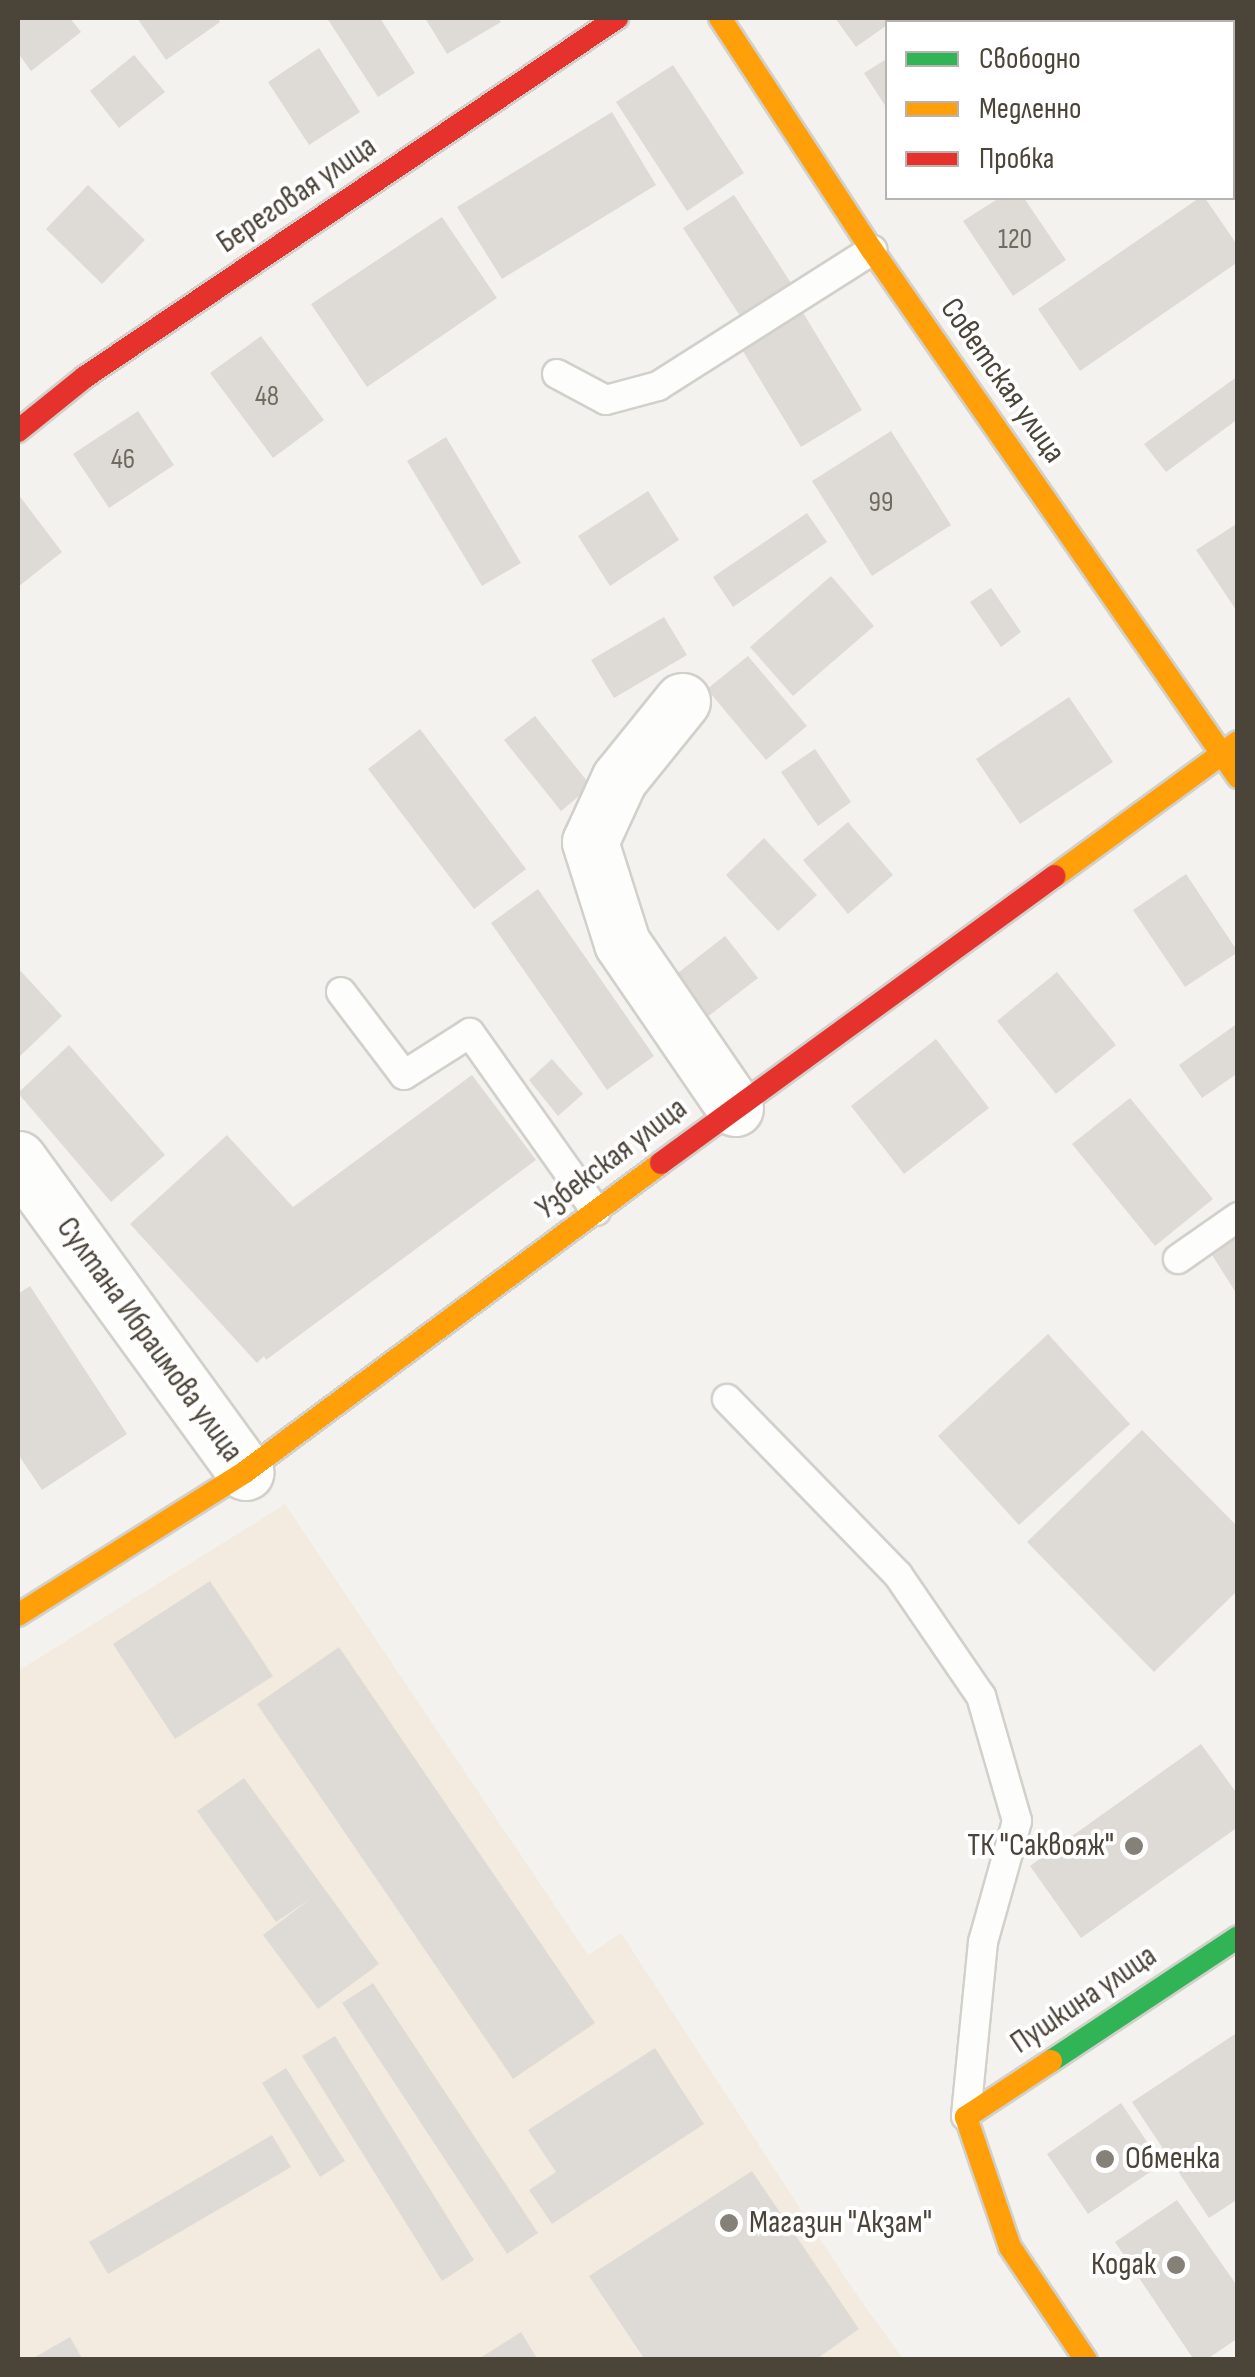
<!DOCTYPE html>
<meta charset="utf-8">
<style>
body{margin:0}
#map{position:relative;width:1255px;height:2377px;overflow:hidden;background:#f4f2ee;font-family:"Sofia Sans Condensed",sans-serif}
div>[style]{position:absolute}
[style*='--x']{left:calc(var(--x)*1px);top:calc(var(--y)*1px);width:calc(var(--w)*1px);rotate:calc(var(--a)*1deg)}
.commercial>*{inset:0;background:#f3ebdf}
.building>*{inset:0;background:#dedbd6}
.roads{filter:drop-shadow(2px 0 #d2d0cb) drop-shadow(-2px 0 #d2d0cb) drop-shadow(0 2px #d2d0cb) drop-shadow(0 -2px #d2d0cb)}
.lane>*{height:28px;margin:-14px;padding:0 14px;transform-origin:14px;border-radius:14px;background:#fdfdfc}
.street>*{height:55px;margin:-27.5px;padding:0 27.5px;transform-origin:27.5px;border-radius:27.5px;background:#fdfdfc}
.fast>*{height:22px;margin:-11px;padding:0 11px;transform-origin:11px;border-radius:11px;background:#30b455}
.slow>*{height:22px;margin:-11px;padding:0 11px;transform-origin:11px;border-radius:11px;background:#ff9f0a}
.jam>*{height:22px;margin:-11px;padding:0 11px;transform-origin:11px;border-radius:11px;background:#e5322d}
.dots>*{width:28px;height:28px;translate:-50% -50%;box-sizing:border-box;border:5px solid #fff;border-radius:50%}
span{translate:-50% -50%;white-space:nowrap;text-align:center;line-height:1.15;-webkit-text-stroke:8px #fff;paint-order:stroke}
.number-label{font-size:28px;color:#706a61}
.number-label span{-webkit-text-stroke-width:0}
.street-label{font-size:32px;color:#4b4439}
.poi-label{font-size:32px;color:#4b4439}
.right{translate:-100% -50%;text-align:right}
.left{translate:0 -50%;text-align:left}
.frame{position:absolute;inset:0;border:20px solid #4b4439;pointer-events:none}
.legend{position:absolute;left:885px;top:20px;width:350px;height:180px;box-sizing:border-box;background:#fff;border:2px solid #b7b4b0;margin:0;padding:12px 18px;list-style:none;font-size:30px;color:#4b4439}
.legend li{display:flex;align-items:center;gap:20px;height:50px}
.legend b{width:50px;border:2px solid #b7b4b0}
</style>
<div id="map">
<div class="commercial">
<div style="clip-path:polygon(285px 1504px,588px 1955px,621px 1933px,852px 2288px,903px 2359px,18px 2360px,18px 1671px)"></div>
</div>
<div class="building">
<div style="clip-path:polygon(19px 18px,70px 18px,81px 32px,31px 71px,18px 53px)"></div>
<div style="clip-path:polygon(137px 18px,217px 18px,220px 22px,166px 60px)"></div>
<div style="clip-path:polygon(327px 18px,380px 18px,415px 73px,378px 97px)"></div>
<div style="clip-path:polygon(425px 18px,498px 18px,501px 22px,447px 54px)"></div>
<div style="clip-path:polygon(835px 18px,897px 18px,856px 47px)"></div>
<div style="clip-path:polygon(319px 48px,360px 112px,309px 145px,268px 82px)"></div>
<div style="clip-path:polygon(134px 55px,165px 92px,119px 128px,90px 91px)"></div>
<div style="clip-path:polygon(888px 58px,888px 110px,864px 73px)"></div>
<div style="clip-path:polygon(673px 65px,744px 173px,687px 211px,616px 102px)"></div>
<div style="clip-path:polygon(612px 112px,656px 185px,502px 279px,457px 207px)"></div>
<div style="clip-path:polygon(88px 185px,145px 240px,102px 284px,46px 229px)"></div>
<div style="clip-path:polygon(734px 195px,791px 283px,740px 316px,683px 228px)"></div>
<div style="clip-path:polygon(999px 198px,1024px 198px,1066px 260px,1013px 296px,963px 221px)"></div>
<div style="clip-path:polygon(1199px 198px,1205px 198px,1238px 246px,1238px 262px,1080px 371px,1038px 309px)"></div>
<div style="clip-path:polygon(442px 217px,497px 298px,367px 387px,311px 304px)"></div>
<div style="clip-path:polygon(802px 311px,862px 410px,801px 447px,741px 348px)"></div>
<div style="clip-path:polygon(261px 336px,324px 420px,273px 458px,210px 373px)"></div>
<div style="clip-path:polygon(1238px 376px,1238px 419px,1166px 472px,1144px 444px)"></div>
<div style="clip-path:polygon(138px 411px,174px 465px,109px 508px,73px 454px)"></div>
<div style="clip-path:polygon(891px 431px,951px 525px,872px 576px,812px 481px)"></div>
<div style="clip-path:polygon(446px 437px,521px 563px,482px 586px,407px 461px)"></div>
<div style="clip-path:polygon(648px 491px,679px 540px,610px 586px,578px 536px)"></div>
<div style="clip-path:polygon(18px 494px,62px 552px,18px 587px)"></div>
<div style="clip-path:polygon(807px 513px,827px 542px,733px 607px,713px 577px)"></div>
<div style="clip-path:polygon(1238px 523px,1238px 613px,1196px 550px)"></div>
<div style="clip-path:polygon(831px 576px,874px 626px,793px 696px,750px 647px)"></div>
<div style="clip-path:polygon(991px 588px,1021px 632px,1001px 647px,970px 602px)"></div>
<div style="clip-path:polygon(664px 617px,687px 655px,614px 698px,591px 660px)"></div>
<div style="clip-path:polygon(748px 656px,807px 726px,766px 760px,707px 689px)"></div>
<div style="clip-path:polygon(1069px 697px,1113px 762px,1020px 824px,976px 759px)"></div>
<div style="clip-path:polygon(535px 716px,591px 786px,561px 811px,504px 740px)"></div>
<div style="clip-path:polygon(420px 729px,526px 869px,474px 909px,368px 769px)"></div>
<div style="clip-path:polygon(815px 749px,851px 802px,818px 826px,781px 772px)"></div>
<div style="clip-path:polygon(848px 822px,893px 875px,848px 914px,803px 860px)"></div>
<div style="clip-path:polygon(764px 838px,817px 895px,778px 931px,726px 875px)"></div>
<div style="clip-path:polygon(1186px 874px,1238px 952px,1185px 987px,1133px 910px)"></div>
<div style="clip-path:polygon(538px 889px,654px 1056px,607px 1090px,491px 923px)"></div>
<div style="clip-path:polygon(725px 936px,758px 978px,693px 1028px,660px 987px)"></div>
<div style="clip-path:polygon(18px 968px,62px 1016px,18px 1058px)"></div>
<div style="clip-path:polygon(1057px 972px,1116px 1045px,1056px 1094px,997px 1021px)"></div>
<div style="clip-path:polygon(1238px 1023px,1238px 1073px,1202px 1098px,1179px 1065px)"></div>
<div style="clip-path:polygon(936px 1039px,989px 1108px,904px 1174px,851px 1106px)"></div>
<div style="clip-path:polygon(69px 1045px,165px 1155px,111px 1202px,18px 1093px)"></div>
<div style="clip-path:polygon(552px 1059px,583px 1094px,558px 1116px,529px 1080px)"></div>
<div style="clip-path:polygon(472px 1075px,536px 1160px,266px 1360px,264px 1356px,257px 1363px,130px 1224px,227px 1135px,293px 1207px)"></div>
<div style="clip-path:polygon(1130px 1098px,1213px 1199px,1155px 1246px,1072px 1144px)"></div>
<div style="clip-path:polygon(1238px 1227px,1238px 1296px,1207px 1247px)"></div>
<div style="clip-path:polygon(30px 1286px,127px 1434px,42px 1490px,18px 1454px,18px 1294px)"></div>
<div style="clip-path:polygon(1048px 1334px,1130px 1424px,1019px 1525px,938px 1436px)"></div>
<div style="clip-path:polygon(1142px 1430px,1238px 1527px,1238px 1590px,1154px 1672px,1027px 1542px)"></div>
<div style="clip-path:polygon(210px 1581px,273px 1676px,175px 1739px,113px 1644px)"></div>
<div style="clip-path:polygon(339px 1647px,595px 2023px,513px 2079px,257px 1704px)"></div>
<div style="clip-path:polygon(1201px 1744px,1238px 1795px,1238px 1827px,1081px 1938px,1030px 1866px)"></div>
<div style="clip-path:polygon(244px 1778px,379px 1964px,318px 2009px,263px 1935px,310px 1899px,276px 1922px,197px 1811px)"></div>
<div style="clip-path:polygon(373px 1983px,538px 2233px,507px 2254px,342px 2003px)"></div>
<div style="clip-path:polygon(1238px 2032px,1238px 2199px,1209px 2218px,1132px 2102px)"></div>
<div style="clip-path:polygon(335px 2036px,474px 2260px,442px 2281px,302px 2056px)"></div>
<div style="clip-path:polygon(655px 2048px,704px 2124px,552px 2224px,529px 2190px,556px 2172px,528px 2130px)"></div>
<div style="clip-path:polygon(286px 2068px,345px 2161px,320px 2177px,262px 2083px)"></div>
<div style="clip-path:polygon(1121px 2103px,1162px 2164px,1088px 2214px,1047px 2154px)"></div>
<div style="clip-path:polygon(272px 2135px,291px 2167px,108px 2274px,89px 2242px)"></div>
<div style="clip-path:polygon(752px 2171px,859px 2329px,815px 2360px,645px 2360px,589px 2276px)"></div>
<div style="clip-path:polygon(1177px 2200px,1238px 2287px,1238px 2338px,1206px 2360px,1194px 2360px,1115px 2242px)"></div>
<div style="clip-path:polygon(521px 2332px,538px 2360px,477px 2360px)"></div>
<div style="clip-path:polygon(70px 2337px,83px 2360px,30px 2360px)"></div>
</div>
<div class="roads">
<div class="lane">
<div style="--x:557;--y:374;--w:55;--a:28"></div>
<div style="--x:606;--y:400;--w:54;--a:-15.1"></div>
<div style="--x:658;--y:386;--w:254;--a:-32.4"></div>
<div style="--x:341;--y:992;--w:104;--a:52.8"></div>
<div style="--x:404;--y:1075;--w:78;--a:-32.5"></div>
<div style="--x:470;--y:1033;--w:218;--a:54.7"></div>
<div style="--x:1178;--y:1259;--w:73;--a:-35"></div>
<div style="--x:727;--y:1399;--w:245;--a:45.8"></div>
<div style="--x:898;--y:1575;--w:147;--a:55.6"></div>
<div style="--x:981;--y:1696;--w:130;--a:73.9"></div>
<div style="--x:1017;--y:1821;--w:126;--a:105.7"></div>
<div style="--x:983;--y:1942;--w:175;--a:95.6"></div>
</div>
<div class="street">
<div style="--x:682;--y:701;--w:100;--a:128.9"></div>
<div style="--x:619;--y:779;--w:69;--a:114.7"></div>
<div style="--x:590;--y:842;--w:106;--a:72.4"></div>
<div style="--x:622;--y:943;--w:200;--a:55.6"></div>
<div style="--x:18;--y:1159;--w:387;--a:54"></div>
</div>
<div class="fast">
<div style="--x:1051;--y:2061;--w:224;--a:-33.5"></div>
</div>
<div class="slow">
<div style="--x:720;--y:18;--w:277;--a:56.8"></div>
<div style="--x:872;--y:250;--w:642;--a:55.22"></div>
<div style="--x:1055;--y:876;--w:227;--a:-36.2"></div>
<div style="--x:18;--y:1615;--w:268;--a:-32.2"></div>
<div style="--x:245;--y:1472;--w:518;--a:-36.6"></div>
<div style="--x:1051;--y:2061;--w:102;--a:146.6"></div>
<div style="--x:966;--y:2117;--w:137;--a:71.3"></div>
<div style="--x:1010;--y:2247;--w:136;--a:56.1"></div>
</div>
<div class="jam">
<div style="--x:18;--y:431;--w:86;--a:-38.9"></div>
<div style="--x:85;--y:377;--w:642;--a:-34.01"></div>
<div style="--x:661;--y:1163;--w:487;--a:-36.1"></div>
</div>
</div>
<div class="dots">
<div style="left:1134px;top:1846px;background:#868178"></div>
<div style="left:1105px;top:2159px;background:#868178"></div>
<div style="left:729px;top:2223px;background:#868178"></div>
<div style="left:1176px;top:2265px;background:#868178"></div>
</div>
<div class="number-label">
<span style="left:1015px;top:240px">120</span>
<span style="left:267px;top:397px">48</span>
<span style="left:123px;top:460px">46</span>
<span style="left:881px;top:503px">99</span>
</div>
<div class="street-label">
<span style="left:297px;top:195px;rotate:-34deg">Береговая улица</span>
<span style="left:1002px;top:381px;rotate:55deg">Советская улица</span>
<span style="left:612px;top:1159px;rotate:-37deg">Узбекская улица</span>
<span style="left:149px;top:1340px;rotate:54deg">Султана Ибраимова улица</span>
<span style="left:1084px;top:2000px;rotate:-34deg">Пушкина улица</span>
</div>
<div class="poi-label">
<span class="right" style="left:1114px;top:1846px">ТК "Саквояж"</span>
<span class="left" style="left:1125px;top:2159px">Обменка</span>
<span class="left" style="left:749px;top:2223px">Магазин "Акзам"</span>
<span class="right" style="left:1156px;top:2265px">Кодак</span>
</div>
<div class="frame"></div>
<ul class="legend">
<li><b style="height:12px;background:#30b455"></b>Свободно</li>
<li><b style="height:12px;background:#ff9f0a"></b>Медленно</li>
<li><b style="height:12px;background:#e5322d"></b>Пробка</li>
</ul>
</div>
